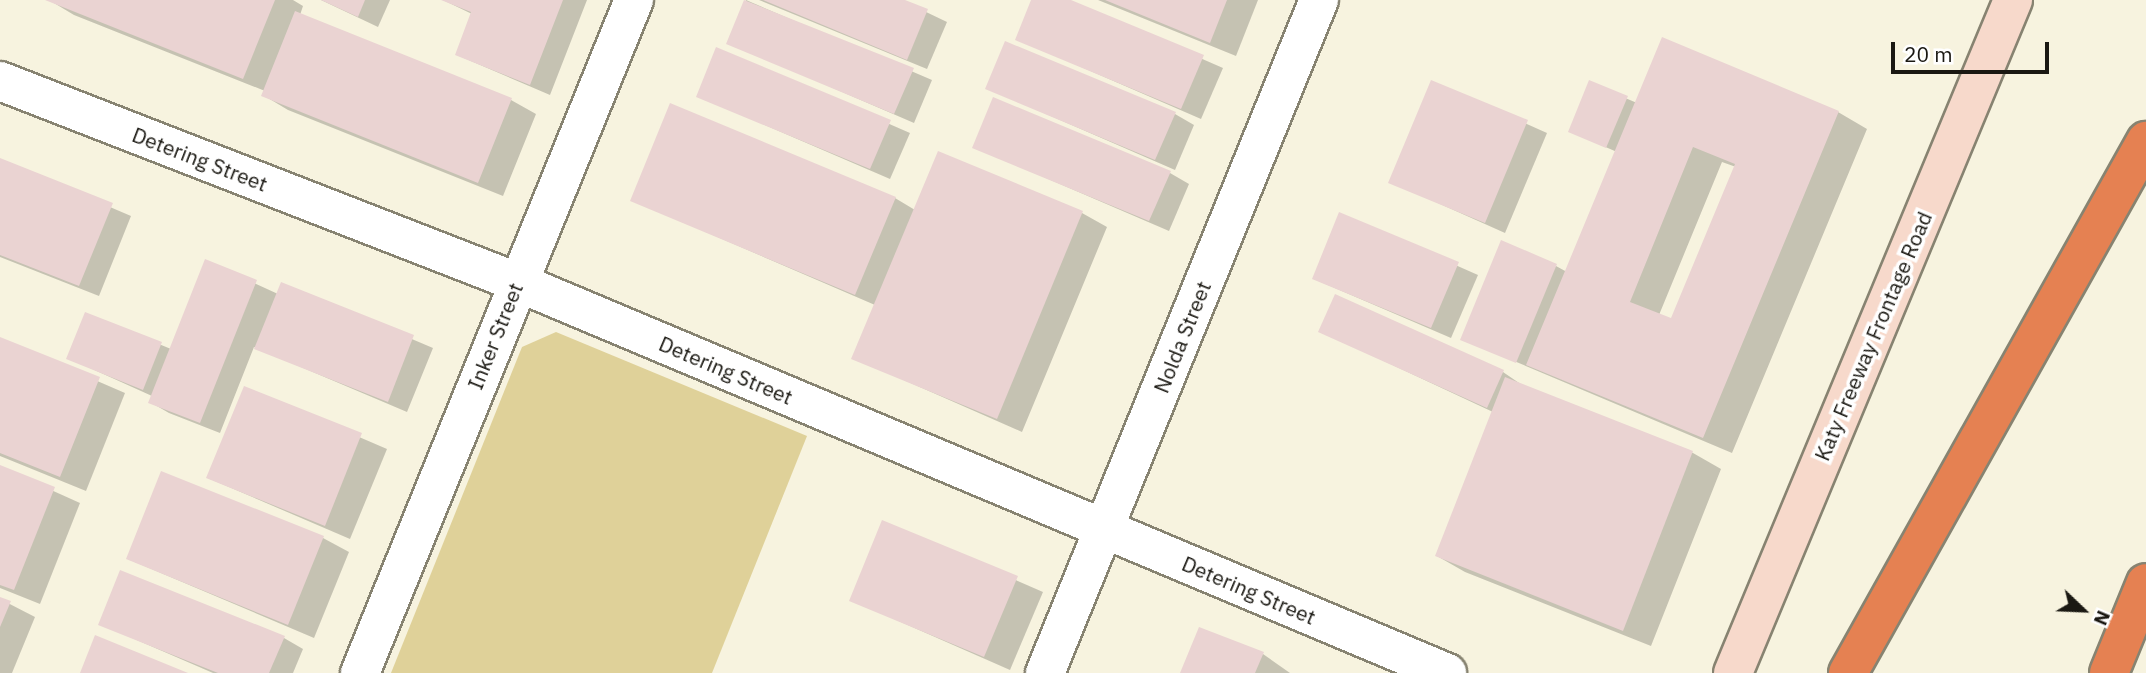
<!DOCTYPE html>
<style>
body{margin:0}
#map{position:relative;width:2146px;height:673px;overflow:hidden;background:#f7f3df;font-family:"IBM Plex Sans",sans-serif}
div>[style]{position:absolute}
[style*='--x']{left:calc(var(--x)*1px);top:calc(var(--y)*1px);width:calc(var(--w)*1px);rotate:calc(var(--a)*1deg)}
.green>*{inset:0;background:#dfd199}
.shadow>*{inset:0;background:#0003}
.building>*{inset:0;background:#ead3d2}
.roads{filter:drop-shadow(2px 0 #878371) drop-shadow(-2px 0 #878371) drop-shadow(0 2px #878371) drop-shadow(0 -2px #878371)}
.street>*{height:38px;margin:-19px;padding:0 19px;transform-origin:19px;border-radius:19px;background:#fff}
.secondary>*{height:38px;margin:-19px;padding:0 19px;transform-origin:19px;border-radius:19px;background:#f7d9cb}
.highway>*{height:38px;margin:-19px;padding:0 19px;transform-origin:19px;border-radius:19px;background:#e58152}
span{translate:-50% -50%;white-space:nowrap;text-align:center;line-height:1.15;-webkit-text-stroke:7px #fff;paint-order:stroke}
.street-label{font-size:21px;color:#1a1812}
.north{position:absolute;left:2048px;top:575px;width:70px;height:70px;-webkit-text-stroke:5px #fff;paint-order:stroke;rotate:113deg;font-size:19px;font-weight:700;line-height:28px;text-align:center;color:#1a1812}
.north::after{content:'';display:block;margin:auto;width:24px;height:32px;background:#1a1812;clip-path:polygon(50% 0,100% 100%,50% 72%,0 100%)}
.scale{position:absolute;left:1891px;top:42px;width:158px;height:32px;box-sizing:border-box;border:4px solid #1a1812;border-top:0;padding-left:9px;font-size:21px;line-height:24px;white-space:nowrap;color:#1a1812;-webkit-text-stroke:5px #fff;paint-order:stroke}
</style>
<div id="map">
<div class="green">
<div style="clip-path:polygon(556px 332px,807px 436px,712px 673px,391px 673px,522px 347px)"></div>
</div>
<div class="shadow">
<div style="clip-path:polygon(49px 0,293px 0,303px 6px,300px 15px,511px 100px,536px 114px,503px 196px,288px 110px,263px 95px,265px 91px,74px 15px)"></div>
<div style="clip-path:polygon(321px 0,390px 0,378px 27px)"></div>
<div style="clip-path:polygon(443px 0,587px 0,550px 95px,457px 55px,472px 14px)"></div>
<div style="clip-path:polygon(746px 0,932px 80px,914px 123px,729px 43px)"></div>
<div style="clip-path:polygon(759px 0,901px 0,947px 22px,927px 69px)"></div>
<div style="clip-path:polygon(1033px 0,1067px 0,1223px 68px,1201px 119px,1017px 39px)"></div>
<div style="clip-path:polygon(1098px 0,1258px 0,1236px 56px)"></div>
<div style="clip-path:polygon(717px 49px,910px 133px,890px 179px,698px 96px)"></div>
<div style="clip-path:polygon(1432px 82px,1547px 133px,1505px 233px,1391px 182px)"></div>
<div style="clip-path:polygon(evenodd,1590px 83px,1637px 103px,1838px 112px,1867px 129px,1732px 453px,1462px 339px,1556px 266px,1567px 272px,1617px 152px,1571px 132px,1590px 83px,1722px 162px,1736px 167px,1672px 320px,1659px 315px,1722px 162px)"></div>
<div style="clip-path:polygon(987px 88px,1175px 114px,1194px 125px,1175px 170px)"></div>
<div style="clip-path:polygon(974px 147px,1170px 173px,1189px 184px,1169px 231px)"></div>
<div style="clip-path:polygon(0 160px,131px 216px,99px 296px,0 257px)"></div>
<div style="clip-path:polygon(895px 198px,915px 210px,1082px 213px,1107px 227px,1022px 432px,854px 358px,875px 305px,632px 200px)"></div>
<div style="clip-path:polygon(1340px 214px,1478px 275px,1451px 338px,1314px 279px)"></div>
<div style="clip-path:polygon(206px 261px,278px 294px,282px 284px,433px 348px,407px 412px,254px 347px,220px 433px,169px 413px,150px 402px,152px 396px,68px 358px,86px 314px,171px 349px)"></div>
<div style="clip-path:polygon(1335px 296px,1503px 372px,1522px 385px,1693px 453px,1721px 469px,1651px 646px,1465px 572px,1437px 556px,1493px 412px,1320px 331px)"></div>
<div style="clip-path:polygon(0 339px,125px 393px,86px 491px,0 456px)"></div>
<div style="clip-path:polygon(245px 388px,387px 449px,350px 539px,208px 478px)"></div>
<div style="clip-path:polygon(0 467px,80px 503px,40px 604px,0 588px)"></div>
<div style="clip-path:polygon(162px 473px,323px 538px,349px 552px,314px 638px,128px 559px)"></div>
<div style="clip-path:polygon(883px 522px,1043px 592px,1010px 670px,851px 600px)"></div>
<div style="clip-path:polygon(0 599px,35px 617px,12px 673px,0 673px)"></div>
<div style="clip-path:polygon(100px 624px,284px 638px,303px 649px,293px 673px,213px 673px)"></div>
<div style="clip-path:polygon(1263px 654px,1290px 673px,1182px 673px)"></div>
</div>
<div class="building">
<div style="clip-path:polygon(45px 0,275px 0,243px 79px)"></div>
<div style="clip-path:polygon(321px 0,365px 0,358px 17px)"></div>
<div style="clip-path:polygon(441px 0,563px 0,530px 85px,455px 55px,471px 12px)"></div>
<div style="clip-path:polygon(744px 0,914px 68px,894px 114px,726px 44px)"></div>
<div style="clip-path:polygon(763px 0,905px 0,928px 9px,907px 60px)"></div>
<div style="clip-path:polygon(1031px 0,1071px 0,1204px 55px,1181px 109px,1015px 40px)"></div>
<div style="clip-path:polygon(1105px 0,1227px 0,1210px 43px)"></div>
<div style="clip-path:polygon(295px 11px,512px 98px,478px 183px,261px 96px)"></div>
<div style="clip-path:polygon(evenodd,1662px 37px,1839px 111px,1703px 438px,1526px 365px,1662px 37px,1693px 147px,1735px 164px,1671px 318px,1630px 302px,1693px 147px)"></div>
<div style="clip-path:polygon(1005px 41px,1176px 112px,1155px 160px,985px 89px)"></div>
<div style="clip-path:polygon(716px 47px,891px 120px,870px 169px,696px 97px)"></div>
<div style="clip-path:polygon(1431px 80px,1528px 120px,1485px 223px,1388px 183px)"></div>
<div style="clip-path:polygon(1589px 80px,1628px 96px,1606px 148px,1568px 132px)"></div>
<div style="clip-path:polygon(993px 97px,1171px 171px,1149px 221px,972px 148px)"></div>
<div style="clip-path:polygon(670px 103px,896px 197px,855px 295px,630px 201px)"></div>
<div style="clip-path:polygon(938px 151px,1083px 211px,997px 419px,851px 359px)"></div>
<div style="clip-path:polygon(0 158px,113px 203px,79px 286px,0 255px)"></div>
<div style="clip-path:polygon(1339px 212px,1459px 262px,1431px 328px,1312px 279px)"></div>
<div style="clip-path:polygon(1501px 240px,1557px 264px,1516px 363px,1460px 340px)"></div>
<div style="clip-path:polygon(205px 259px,257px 280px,200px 423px,148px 403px)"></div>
<div style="clip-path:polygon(281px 282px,414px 335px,388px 402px,254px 349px)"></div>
<div style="clip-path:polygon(1335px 294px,1504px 370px,1487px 408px,1318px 332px)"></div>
<div style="clip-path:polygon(85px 312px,162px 342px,143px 390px,66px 359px)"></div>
<div style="clip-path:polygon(0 337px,100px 377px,60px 477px,0 453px)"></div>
<div style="clip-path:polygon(1505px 377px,1693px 451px,1623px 631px,1435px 556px)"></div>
<div style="clip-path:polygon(244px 386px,362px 433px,325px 526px,206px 478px)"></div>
<div style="clip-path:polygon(0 465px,55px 487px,14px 590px,0 585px)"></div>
<div style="clip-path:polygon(161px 471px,324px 536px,288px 625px,126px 559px)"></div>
<div style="clip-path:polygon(882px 520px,1018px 576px,984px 657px,849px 601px)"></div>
<div style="clip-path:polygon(120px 570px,285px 636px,269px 673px,218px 673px,98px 625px)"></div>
<div style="clip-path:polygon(0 597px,11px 601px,0 627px)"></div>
<div style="clip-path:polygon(1199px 627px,1264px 652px,1255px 673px,1180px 673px)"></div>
<div style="clip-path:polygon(95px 635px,188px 673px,80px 673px)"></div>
</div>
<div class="roads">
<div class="street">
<div style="--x:0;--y:81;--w:555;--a:21.25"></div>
<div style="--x:517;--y:282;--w:1009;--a:22.8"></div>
<div style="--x:360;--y:673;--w:727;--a:-67.85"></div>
<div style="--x:1045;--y:673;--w:727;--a:-67.85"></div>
</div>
<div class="secondary">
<div style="--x:1733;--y:673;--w:729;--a:-67.41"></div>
</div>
<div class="highway">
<div style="--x:1848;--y:673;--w:610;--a:-60.74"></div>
<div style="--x:2109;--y:673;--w:97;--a:-67.7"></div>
</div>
</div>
<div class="street-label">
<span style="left:200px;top:159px;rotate:21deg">Detering Street</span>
<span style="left:495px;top:336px;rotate:-68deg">Inker Street</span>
<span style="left:1873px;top:336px;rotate:-67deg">Katy Freeway Frontage Road</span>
<span style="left:1182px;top:337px;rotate:-68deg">Nolda Street</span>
<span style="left:726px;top:370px;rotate:23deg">Detering Street</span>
<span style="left:1249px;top:590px;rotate:23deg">Detering Street</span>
</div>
<div class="north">N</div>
<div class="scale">20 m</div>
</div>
